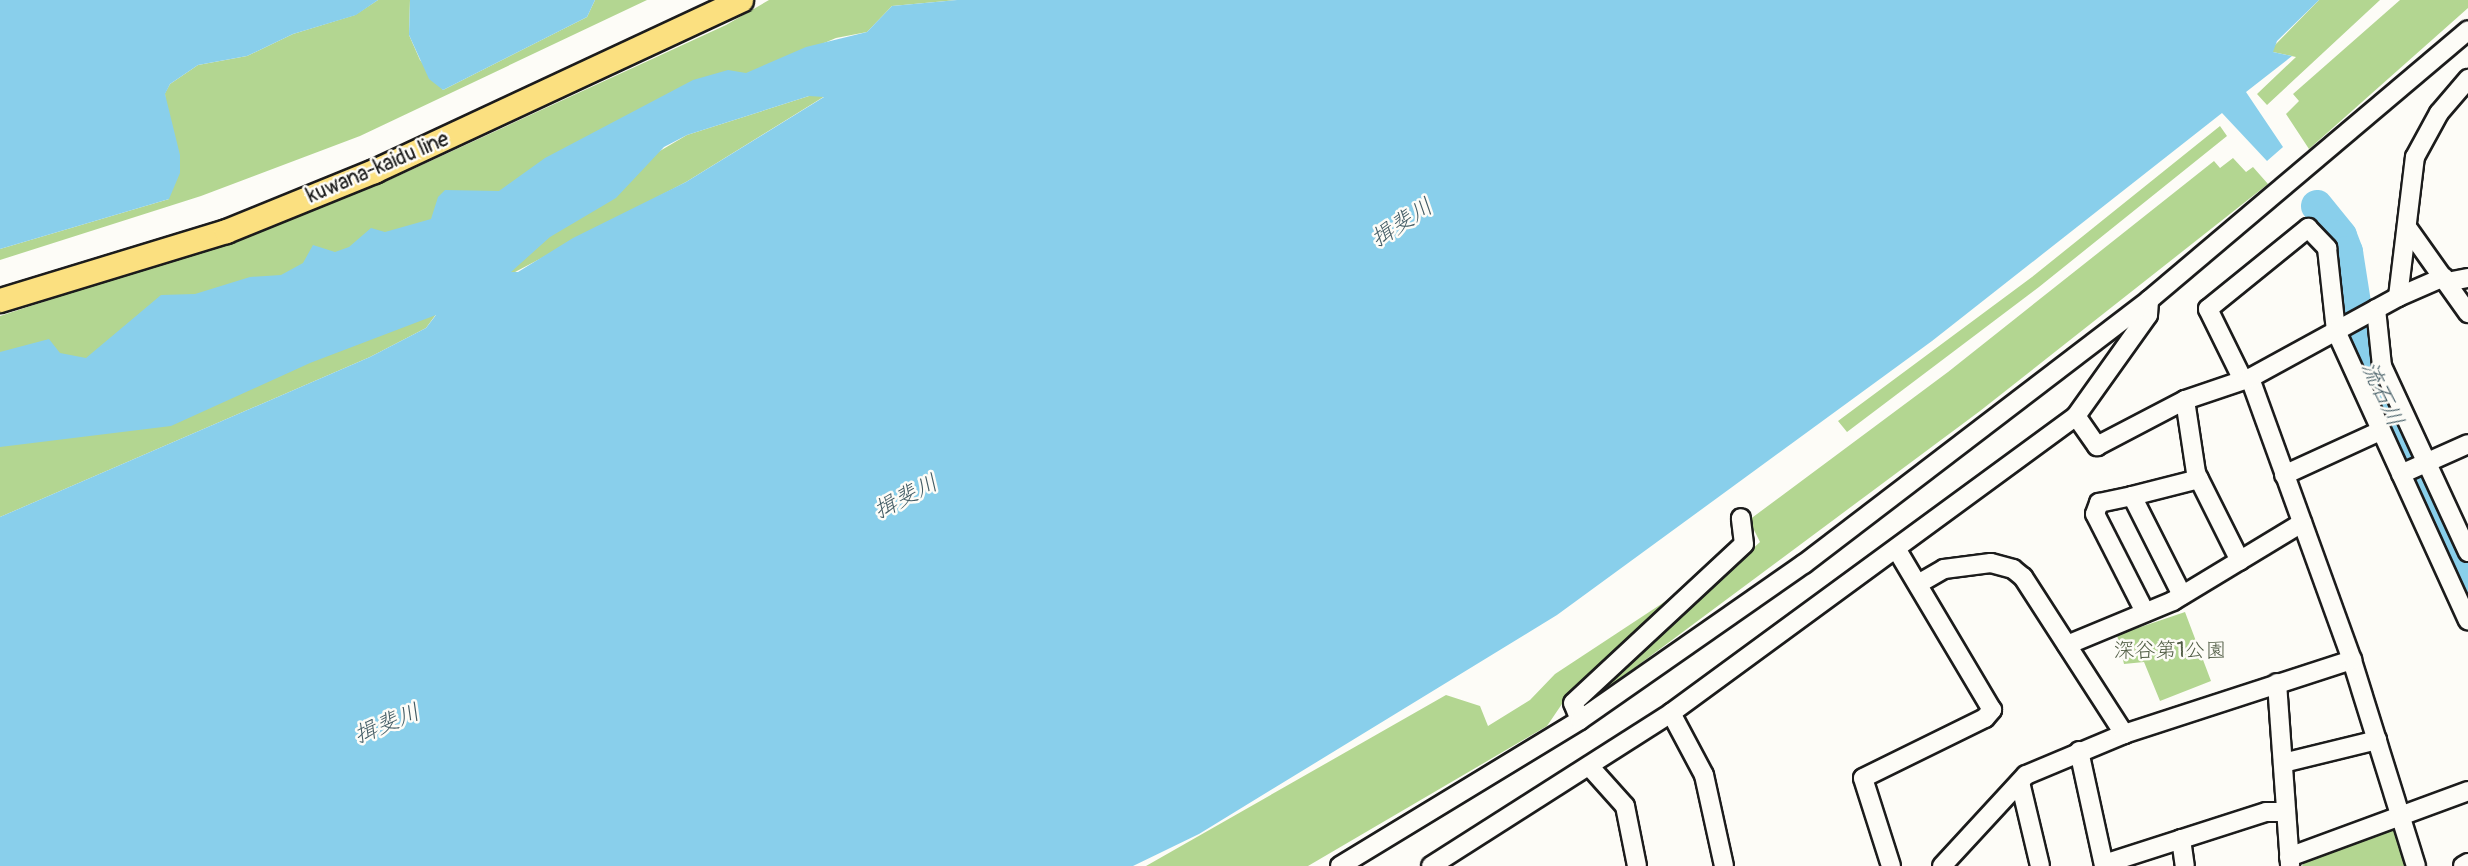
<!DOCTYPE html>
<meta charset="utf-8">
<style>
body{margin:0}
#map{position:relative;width:2468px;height:866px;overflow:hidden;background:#fdfcf7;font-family:Pangolin,"Klee One",sans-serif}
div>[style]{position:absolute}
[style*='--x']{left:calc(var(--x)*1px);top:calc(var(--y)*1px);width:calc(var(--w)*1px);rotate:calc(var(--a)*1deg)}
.green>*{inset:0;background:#b3d691}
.water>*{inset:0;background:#89cfeb}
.river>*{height:32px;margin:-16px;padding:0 16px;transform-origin:16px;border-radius:16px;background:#89cfeb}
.roads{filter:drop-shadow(2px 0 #1c1c1c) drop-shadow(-2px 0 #1c1c1c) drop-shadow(0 2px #1c1c1c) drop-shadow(0 -2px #1c1c1c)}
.minor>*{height:18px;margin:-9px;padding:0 9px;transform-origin:9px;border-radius:9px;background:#fdfcf7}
.major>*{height:23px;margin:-11.5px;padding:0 11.5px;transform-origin:11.5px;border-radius:11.5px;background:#fbe080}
span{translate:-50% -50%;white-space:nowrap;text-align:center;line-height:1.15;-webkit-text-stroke:5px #fdfcf7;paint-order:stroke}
.street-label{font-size:21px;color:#1c1c1c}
.park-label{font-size:21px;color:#515d45}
.water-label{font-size:23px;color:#425b64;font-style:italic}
</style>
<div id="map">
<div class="green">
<div style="clip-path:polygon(378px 0,410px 0,409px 35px,420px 60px,443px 90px,587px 17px,595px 0,647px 0,360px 136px,201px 196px,0 260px,0 249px,169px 199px,165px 93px,170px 84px,198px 65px,247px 56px,293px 34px,355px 15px)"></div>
<div style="clip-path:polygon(769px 0,957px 0,892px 6px,867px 32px,836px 38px,793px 56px,486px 207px,111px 363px,0 367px,0 316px,235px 239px,387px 181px,726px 25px)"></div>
<div style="clip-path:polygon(2319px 0,2380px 0,2267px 105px,2257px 94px,2296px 57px,2273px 52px,2273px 47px)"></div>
<div style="clip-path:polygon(2400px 0,2468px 0,2468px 8px,2309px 149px,2286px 114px,2299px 101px,2293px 94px)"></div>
<div style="clip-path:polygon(809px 96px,825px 96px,686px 182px,437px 313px,426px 328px,370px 357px,0 517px,0 427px,653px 155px,687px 135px)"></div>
<div style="clip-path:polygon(2220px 126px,2227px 136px,2039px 287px,1847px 432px,1838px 421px,2032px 277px)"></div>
<div style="clip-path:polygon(2233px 158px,2246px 172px,2253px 167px,2268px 184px,1980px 411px,1598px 695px,1596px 692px,1760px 542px,1749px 520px,1948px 372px,2214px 161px,2220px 168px)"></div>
<div style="clip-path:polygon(1719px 566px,1564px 701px,1547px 726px,1308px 866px,1146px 866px,1446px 695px,1480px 706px,1488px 726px,1530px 700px,1555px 674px)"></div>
<div style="clip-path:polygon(2185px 612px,2211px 681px,2160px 701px,2144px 662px,2124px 664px,2117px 635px)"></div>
<div style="clip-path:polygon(2394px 830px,2406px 866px,2302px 866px,2305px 861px)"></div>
</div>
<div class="water">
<div style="clip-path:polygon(0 0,378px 0,356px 15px,293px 34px,247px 56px,198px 65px,170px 84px,165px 94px,180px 155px,180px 173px,169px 199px,0 249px)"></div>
<div style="clip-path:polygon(410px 0,595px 0,587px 17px,443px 90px,429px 79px,409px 35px)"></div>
<div style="clip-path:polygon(evenodd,957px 0,2339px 0,2319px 0,2277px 41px,2273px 52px,2292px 56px,2246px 92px,2283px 147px,2267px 161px,2222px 113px,1932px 341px,1557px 615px,1199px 834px,1133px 866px,0 866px,0 517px,370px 357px,426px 328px,436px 315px,310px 363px,171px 426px,0 447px,0 352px,49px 339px,60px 353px,86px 358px,161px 295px,195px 294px,250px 277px,281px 275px,303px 263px,313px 245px,335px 252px,349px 247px,371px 228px,385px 232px,431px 219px,438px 197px,445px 190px,499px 191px,545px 158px,693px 80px,728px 70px,746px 73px,806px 47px,867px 32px,892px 6px,957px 0,809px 96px,824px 97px,686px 182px,573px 238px,518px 272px,511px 272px,550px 237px,616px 198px,664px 147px,687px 135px,809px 96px)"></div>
</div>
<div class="river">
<div style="--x:2317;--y:206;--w:38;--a:51"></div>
<div style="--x:2341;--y:236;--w:17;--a:69"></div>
<div style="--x:2347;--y:252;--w:103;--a:81.1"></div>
<div style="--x:2363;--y:354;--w:247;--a:64.9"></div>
</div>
<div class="roads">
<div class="minor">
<div style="--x:2409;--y:230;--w:102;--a:54.6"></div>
<div style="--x:2447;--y:282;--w:21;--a:-11"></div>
<div style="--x:2398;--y:297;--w:50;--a:-23.5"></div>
<div style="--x:2376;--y:309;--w:57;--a:84"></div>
<div style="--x:2382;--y:366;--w:205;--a:65.2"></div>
<div style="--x:2242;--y:378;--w:77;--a:-116.2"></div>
<div style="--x:2208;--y:309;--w:129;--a:-39"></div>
<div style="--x:2308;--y:228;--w:28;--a:46"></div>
<div style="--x:2327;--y:248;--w:83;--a:83.8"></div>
<div style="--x:2336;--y:331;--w:318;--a:65.5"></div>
<div style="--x:2185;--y:400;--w:74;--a:81.4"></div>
<div style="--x:2196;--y:473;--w:98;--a:63.4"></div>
<div style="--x:2076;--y:416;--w:124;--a:-54.5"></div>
<div style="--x:2148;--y:315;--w:15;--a:-86"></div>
<div style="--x:2401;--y:474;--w:73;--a:-24.1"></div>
<div style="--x:2284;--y:475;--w:106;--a:-24.6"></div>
<div style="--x:2132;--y:496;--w:69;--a:-14.2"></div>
<div style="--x:1918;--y:584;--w:30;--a:-30"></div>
<div style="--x:1944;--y:569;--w:47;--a:-7.3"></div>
<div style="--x:1991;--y:563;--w:23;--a:15"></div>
<div style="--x:2013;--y:569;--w:13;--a:39"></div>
<div style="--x:2023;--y:577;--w:187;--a:57.2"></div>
<div style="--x:2145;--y:612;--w:110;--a:-117"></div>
<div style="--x:2095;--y:514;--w:12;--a:-70"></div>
<div style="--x:2099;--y:503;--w:34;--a:-12"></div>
<div style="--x:2132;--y:496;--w:111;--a:63.2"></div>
<div style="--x:2067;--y:645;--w:115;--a:-22.5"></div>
<div style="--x:2173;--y:601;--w:151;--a:-31.2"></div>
<div style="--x:2277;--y:683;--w:183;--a:85.9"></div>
<div style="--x:1671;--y:713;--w:70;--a:62"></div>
<div style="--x:1704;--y:775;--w:93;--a:77.6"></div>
<div style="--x:1580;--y:720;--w:18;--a:-112"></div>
<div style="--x:1573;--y:703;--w:233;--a:-42.9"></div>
<div style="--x:1744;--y:544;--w:26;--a:-97"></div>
<div style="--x:2079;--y:751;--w:118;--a:77.7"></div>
<div style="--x:2283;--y:763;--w:97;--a:-13.7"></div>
<div style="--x:1590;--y:767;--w:52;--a:48.1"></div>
<div style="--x:1625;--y:806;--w:61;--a:78.7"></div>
<div style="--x:2020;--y:782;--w:86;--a:76.6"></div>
<div style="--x:2181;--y:839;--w:27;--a:82"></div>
<div style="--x:2289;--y:857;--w:191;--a:-20.2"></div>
<div style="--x:2104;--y:864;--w:170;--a:-17.8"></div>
<div style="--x:2266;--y:812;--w:20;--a:0"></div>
<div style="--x:1340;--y:866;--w:281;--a:-31.3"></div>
<div style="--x:1580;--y:720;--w:273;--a:-34.9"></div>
<div style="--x:1804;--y:564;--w:434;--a:-37.4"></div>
<div style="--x:2149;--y:300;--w:418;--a:-40.2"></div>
<div style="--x:1431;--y:866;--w:285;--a:-32.5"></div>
<div style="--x:1671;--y:713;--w:502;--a:-36.25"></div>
<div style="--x:2076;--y:416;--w:37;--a:55"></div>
<div style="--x:2097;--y:446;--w:99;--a:-27.6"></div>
<div style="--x:2185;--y:400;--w:69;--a:-18.7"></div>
<div style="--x:1891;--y:866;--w:92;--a:-107.7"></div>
<div style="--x:1863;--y:778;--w:136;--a:-26.2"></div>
<div style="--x:1985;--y:718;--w:11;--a:-49"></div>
<div style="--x:1992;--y:710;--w:186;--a:-120.7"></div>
<div style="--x:1942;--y:866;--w:124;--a:-47.3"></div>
<div style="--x:2026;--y:775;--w:106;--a:-22.7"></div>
<div style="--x:2124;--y:734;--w:240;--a:-18"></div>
<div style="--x:2416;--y:866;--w:216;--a:-107.3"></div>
<div style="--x:2352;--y:660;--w:300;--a:-109.9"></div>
<div style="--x:2250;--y:378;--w:169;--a:-28.7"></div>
<div style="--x:2398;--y:297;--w:141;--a:-83.1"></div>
<div style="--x:2415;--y:157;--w:50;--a:-61.4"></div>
<div style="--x:2439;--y:113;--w:45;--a:-49.5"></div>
<div style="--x:2463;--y:866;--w:6;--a:-31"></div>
</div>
<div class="major">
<div style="--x:0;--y:300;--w:236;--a:-17"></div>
<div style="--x:226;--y:231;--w:160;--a:-22.1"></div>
<div style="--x:374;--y:171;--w:405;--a:-25"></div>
</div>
</div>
<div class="street-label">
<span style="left:378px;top:168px;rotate:-23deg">kuwana-kaidu line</span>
</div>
<div class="park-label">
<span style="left:2170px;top:651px">深谷第1公園</span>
</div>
<div class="water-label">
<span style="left:1402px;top:223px;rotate:-33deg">揖斐川</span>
<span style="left:2382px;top:394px;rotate:65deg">流石川</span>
<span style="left:906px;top:497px;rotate:-27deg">揖斐川</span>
<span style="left:387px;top:724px;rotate:-22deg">揖斐川</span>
</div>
</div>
